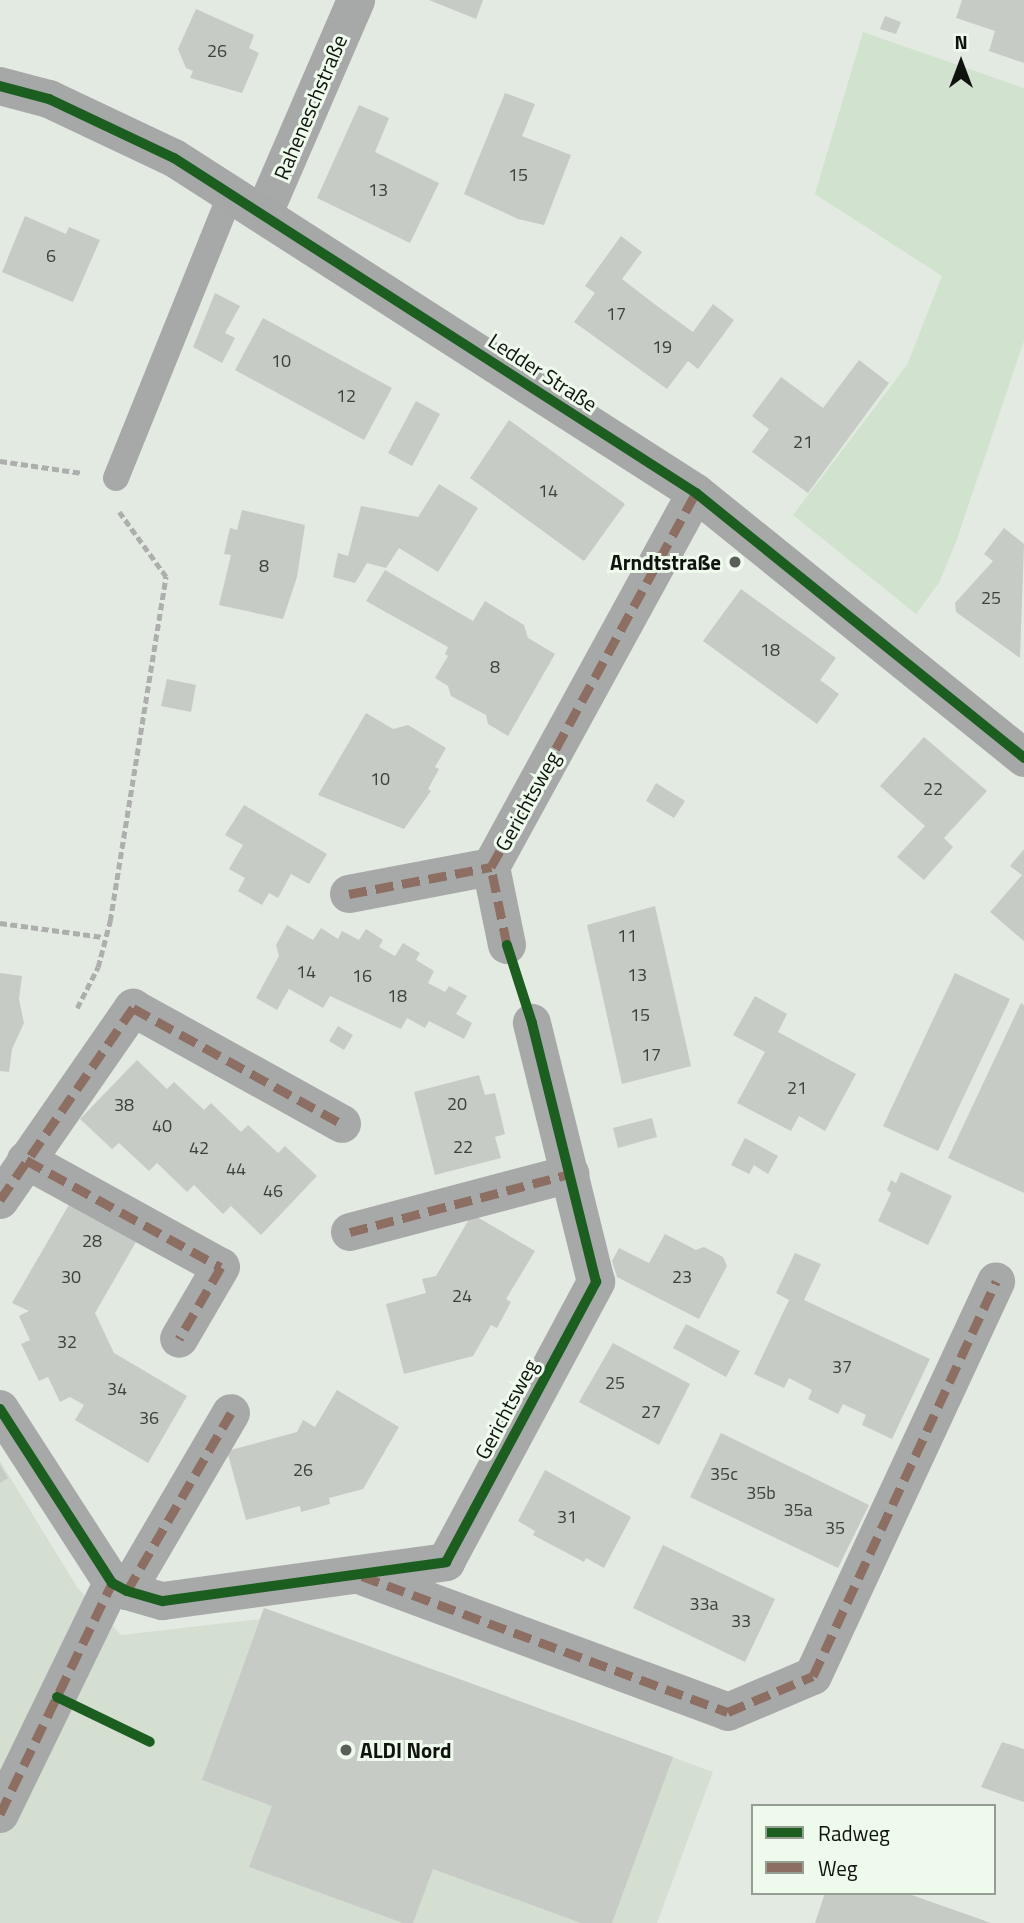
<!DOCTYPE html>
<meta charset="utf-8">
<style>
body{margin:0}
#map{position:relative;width:1024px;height:1923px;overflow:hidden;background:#e3eae2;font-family:"Titillium Web",sans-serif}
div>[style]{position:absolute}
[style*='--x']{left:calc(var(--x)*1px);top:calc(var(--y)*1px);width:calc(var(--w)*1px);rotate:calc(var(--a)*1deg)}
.built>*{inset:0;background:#d4dfd2}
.green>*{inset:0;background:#d1e3ce}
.building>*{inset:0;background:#c6cbc5}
.path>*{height:4.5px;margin-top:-2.25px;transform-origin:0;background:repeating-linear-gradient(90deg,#acafac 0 7px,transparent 0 10.5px)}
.service>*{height:26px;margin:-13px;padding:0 13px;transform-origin:13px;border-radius:13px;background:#a7a9a9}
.minor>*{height:38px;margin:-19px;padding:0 19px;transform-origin:19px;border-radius:19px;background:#a7a9a9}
.secondary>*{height:38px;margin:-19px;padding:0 19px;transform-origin:19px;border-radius:19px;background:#a5a8a7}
.quiet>*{height:9px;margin-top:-4.5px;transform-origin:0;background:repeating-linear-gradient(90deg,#8d6e63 0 18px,transparent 0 27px)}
.cycleway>*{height:10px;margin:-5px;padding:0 5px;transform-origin:5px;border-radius:5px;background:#1b5e20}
.dots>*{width:19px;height:19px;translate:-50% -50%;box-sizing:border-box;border:4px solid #eefaec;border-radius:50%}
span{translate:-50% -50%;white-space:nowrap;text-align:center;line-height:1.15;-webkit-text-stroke:6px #eefaec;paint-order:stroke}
.number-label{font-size:18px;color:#3d413c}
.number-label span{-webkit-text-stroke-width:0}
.street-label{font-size:21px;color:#0f130e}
.poi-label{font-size:21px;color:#0f130e;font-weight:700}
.right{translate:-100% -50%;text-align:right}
.left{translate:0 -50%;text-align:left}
.legend{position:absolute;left:751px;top:1804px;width:245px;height:91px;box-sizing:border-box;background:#eefaec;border:2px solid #959e93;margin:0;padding:9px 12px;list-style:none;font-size:21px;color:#0f130e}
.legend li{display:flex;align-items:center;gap:14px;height:35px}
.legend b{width:35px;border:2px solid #959e93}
.north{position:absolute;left:926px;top:28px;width:70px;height:70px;-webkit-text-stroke:5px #eefaec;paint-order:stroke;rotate:0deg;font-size:19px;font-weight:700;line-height:28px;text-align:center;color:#0f130e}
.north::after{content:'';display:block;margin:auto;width:24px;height:32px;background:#0f130e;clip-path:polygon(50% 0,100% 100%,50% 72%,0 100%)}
</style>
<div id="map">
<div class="built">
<div style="clip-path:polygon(0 1461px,77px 1587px,121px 1635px,260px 1619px,264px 1608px,713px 1772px,657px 1923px,0 1923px)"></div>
</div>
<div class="green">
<div style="clip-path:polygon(863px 32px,1024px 88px,1024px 341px,956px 542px,939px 583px,916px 614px,793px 515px,907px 365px,942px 276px,815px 194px)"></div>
</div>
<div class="building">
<div style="clip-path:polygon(429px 0,483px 0,476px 19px)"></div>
<div style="clip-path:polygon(962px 0,1024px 0,1024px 63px,989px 51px,995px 31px,956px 18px)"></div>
<div style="clip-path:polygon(196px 9px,254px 35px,249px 48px,259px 53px,242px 93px,190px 78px,193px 71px,186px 68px,178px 49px)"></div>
<div style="clip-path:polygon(885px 16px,901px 22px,896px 34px,880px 29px)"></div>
<div style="clip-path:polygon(505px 93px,535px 104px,522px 136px,571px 155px,544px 225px,518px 219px,464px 194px)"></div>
<div style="clip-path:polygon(359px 105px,389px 118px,375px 152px,439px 183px,410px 243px,317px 198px)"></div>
<div style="clip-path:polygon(25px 216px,66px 234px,69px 227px,100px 240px,73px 302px,2px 272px)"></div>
<div style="clip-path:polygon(621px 236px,642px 252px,622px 279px,657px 306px,693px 332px,713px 304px,734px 320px,698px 369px,688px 361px,667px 389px,574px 322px,595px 293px,585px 286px)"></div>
<div style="clip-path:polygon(215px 293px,240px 306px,225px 333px,235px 338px,222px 363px,193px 347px)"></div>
<div style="clip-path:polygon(263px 318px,392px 388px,364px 440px,235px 370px)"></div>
<div style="clip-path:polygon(859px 360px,889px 383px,808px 493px,752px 452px,769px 429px,752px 416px,781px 377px,823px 408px)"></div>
<div style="clip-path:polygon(416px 401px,440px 414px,412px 466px,388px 453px)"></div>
<div style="clip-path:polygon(509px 420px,625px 504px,584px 561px,470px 478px)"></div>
<div style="clip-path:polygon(439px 484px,478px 508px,438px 572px,399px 548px,386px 568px,367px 563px,355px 583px,333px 577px,338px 553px,348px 556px,361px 506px,418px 517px)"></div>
<div style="clip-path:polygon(242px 510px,305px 525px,297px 577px,283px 619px,219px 605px,231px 555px,224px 554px,230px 528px,237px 530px)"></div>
<div style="clip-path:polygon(1004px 528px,1024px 544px,1020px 658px,956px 612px,955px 603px,993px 561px,984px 554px)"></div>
<div style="clip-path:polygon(385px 570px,473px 621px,485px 601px,524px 625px,528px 638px,555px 654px,508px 736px,488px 724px,486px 715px,451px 696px,448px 686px,435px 678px,448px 656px,445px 654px,448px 647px,366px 601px)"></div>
<div style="clip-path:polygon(741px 589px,836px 658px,820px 680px,839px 694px,817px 724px,703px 641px)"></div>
<div style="clip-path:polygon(167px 679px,196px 685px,191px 712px,161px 706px)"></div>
<div style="clip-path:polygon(366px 713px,393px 729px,408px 725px,446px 748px,435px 767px,439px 769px,428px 789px,431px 791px,404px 829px,318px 795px)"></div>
<div style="clip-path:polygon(924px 737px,987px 791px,944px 838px,953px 847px,924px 880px,897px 857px,925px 826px,880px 786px)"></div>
<div style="clip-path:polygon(656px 783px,685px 801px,674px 818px,646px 801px)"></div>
<div style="clip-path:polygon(244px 805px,327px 854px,309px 884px,291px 874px,278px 898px,269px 893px,262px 905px,238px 891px,245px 878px,229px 869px,243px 845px,225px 835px)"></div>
<div style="clip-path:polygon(1024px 849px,1024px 941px,990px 912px,1022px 875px,1010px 866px)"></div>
<div style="clip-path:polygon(655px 906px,691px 1066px,622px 1084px,587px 925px)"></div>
<div style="clip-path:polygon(287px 925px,313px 940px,321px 928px,338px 939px,342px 931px,359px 940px,366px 929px,383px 940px,379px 947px,395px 956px,403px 943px,420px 953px,416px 960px,434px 971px,428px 983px,445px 992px,449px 986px,467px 996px,456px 1014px,472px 1023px,464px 1039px,429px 1021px,425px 1028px,407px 1018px,401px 1029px,330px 996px,323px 1008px,289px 989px,277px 1010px,256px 998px,279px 956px,276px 945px)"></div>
<div style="clip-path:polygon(0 973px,22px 976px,19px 999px,24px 1023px,12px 1049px,9px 1072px,0 1071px)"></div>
<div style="clip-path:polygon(955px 973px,1010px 999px,938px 1151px,883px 1126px)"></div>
<div style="clip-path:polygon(755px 996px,787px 1014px,778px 1032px,856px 1074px,825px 1131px,799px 1116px,791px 1131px,737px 1103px,765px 1052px,733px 1035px)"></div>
<div style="clip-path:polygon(1021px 1003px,1024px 1005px,1024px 1193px,948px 1158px)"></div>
<div style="clip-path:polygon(338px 1026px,353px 1035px,344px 1050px,329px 1041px)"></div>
<div style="clip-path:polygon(137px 1060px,167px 1089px,174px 1082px,204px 1110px,211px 1103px,241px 1132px,248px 1125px,278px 1153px,285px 1146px,317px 1176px,261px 1235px,231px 1206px,223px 1214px,194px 1185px,187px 1192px,157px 1163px,149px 1171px,119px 1143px,112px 1149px,80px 1119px)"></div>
<div style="clip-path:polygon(479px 1075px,485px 1095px,495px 1093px,500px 1113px,505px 1134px,495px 1137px,501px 1158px,435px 1175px,414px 1092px)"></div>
<div style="clip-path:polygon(652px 1118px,657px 1137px,618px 1148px,613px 1128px)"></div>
<div style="clip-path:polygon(745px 1138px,778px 1156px,768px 1174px,754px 1165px,749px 1174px,731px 1165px)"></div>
<div style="clip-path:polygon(901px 1172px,952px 1196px,928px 1245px,878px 1221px,891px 1193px,887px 1190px,891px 1180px,896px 1183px)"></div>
<div style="clip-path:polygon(70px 1203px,136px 1242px,95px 1313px,114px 1353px,187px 1396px,148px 1463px,75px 1420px,84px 1405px,70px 1397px,60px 1402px,48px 1377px,39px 1381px,21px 1344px,30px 1340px,19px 1316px,29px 1311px,12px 1303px)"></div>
<div style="clip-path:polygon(472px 1214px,535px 1251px,506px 1299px,511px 1302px,497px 1328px,491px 1325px,473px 1356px,404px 1374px,386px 1304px,426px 1293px,422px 1279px,436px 1276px)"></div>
<div style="clip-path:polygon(665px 1234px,696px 1250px,704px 1247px,723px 1257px,727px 1266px,699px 1319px,617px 1277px,612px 1261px,619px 1248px,649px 1263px)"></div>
<div style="clip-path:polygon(795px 1253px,821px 1264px,804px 1300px,930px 1359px,892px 1439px,862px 1425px,866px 1415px,843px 1404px,838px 1414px,808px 1399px,812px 1390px,789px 1378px,784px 1388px,754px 1374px,789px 1300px,776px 1293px)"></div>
<div style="clip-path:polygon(686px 1324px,740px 1351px,726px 1377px,673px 1348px)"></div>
<div style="clip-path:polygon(613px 1343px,690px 1384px,659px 1445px,579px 1402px)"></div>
<div style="clip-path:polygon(337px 1390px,399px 1427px,363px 1489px,329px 1498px,330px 1504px,301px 1512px,300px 1506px,246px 1520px,227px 1451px,297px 1432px,303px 1420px,315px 1427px)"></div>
<div style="clip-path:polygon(721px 1433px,869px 1505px,838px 1568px,690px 1497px)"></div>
<div style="clip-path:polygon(0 1465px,8px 1478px,0 1483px)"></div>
<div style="clip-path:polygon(545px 1470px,631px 1517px,604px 1568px,586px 1558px,584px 1562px,533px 1535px,535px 1531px,518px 1521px)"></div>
<div style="clip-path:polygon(663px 1545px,775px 1599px,745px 1662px,633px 1608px)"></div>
<div style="clip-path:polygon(264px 1608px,673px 1757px,612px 1923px,581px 1923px,433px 1869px,413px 1923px,403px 1923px,249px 1867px,272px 1806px,202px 1780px)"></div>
<div style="clip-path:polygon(1002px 1742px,1024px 1749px,1024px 1802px,981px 1787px)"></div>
<div style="clip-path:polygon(825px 1893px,906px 1893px,991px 1923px,815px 1923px)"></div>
</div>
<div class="path">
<div style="--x:0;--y:461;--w:83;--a:8.3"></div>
<div style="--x:0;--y:923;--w:104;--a:7.7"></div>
<div style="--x:77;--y:1008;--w:46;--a:-62.9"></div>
<div style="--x:98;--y:967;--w:48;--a:-75.4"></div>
<div style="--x:110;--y:921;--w:349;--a:-80.8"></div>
<div style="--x:166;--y:577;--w:80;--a:-125.9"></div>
</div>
<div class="service">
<div style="--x:116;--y:478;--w:307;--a:-68"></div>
</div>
<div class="minor">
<div style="--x:264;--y:213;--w:232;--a:-66.6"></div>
<div style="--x:349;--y:894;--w:145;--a:-10.8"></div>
<div style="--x:507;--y:945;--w:80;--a:-101.6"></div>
<div style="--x:491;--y:867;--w:426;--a:-61.3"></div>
<div style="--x:26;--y:1160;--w:222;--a:28.8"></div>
<div style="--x:221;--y:1267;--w:83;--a:120.3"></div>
<div style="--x:0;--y:1200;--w:234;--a:-55.3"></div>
<div style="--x:133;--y:1008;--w:239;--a:29"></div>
<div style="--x:350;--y:1232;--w:228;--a:-14.8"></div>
<div style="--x:0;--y:1409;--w:207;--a:57.2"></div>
<div style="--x:112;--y:1583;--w:17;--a:28"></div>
<div style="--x:127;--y:1591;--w:37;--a:16"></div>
<div style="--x:163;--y:1601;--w:286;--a:-7.8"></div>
<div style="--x:446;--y:1562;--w:318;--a:-61.8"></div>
<div style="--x:596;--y:1282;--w:267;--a:-103.9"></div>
<div style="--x:364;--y:1577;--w:388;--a:20.3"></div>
<div style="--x:728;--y:1712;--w:92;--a:-23"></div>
<div style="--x:813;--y:1676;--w:435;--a:-65.1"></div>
<div style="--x:127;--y:1591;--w:206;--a:-59.7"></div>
<div style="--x:0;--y:1814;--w:257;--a:-64.1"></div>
</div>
<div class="secondary">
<div style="--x:0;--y:86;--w:51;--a:14.9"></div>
<div style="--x:49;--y:99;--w:138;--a:25.3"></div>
<div style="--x:174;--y:158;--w:620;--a:32.69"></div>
<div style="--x:696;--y:493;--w:422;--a:38.9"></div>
</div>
<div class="quiet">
<div style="--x:349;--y:894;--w:145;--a:-10.8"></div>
<div style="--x:507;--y:945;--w:80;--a:-101.6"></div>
<div style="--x:491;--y:867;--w:426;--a:-61.3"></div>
<div style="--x:26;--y:1160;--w:222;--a:28.8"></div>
<div style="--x:221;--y:1267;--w:83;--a:120.3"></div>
<div style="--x:0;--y:1200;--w:234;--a:-55.3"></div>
<div style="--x:133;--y:1008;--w:239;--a:29"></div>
<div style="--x:350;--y:1232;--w:228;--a:-14.8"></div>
<div style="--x:362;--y:1576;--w:390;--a:20.4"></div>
<div style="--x:728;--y:1712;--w:92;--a:-23"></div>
<div style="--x:813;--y:1676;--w:435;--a:-65.1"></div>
<div style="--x:127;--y:1591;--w:206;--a:-59.7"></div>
<div style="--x:0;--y:1814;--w:257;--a:-64.1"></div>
</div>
<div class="cycleway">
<div style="--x:0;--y:86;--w:51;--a:14.9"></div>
<div style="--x:49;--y:99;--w:138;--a:25.3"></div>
<div style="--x:174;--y:158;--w:620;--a:32.69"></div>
<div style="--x:696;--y:493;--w:422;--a:38.9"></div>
<div style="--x:0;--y:1409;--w:207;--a:57.2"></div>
<div style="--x:112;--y:1583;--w:17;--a:28"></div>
<div style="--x:127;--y:1591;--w:37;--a:16"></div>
<div style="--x:163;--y:1601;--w:286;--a:-7.8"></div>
<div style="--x:446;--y:1562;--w:318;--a:-61.8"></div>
<div style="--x:596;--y:1282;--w:267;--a:-103.9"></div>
<div style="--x:532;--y:1023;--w:82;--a:-107.8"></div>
<div style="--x:57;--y:1697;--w:103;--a:25.8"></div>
</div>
<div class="dots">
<div style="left:735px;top:562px;background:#595e58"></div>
<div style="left:346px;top:1750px;background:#595e58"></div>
</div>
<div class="number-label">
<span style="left:217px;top:51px">26</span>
<span style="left:518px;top:175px">15</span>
<span style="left:378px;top:190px">13</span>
<span style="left:51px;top:256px">6</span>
<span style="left:616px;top:314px">17</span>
<span style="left:662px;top:347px">19</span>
<span style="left:281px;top:361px">10</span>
<span style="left:346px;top:396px">12</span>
<span style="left:803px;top:442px">21</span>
<span style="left:548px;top:491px">14</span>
<span style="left:264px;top:566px">8</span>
<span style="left:991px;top:598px">25</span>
<span style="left:770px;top:650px">18</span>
<span style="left:495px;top:667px">8</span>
<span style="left:380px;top:779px">10</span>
<span style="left:933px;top:789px">22</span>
<span style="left:627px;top:936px">11</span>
<span style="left:306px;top:972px">14</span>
<span style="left:637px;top:975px">13</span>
<span style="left:362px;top:976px">16</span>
<span style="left:397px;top:996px">18</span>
<span style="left:640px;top:1015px">15</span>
<span style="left:651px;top:1055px">17</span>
<span style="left:797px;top:1088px">21</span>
<span style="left:457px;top:1104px">20</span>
<span style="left:124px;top:1105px">38</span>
<span style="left:162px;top:1126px">40</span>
<span style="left:463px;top:1147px">22</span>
<span style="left:199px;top:1148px">42</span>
<span style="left:236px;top:1169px">44</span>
<span style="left:273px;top:1191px">46</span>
<span style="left:92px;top:1241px">28</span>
<span style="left:71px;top:1277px">30</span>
<span style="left:682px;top:1277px">23</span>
<span style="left:462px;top:1296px">24</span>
<span style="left:67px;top:1342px">32</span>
<span style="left:842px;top:1367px">37</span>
<span style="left:615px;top:1383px">25</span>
<span style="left:117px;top:1389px">34</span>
<span style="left:651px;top:1412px">27</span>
<span style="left:149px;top:1418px">36</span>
<span style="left:303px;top:1470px">26</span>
<span style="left:724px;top:1474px">35c</span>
<span style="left:761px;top:1493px">35b</span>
<span style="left:798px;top:1510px">35a</span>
<span style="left:567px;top:1517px">31</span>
<span style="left:835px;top:1528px">35</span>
<span style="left:704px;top:1604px">33a</span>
<span style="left:741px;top:1621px">33</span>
</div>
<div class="street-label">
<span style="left:310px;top:107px;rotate:-67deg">Raheneschstraße</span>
<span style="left:543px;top:372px;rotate:33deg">Ledder Straße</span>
<span style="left:527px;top:801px;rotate:-61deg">Gerichtsweg</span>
<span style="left:506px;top:1409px;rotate:-62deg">Gerichtsweg</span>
</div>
<div class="poi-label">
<span class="right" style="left:721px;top:562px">Arndtstraße</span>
<span class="left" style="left:360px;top:1750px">ALDI Nord</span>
</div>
<ul class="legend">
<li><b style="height:9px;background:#1b5e20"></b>Radweg</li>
<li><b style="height:9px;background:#8d6e63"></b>Weg</li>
</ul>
<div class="north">N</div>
</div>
